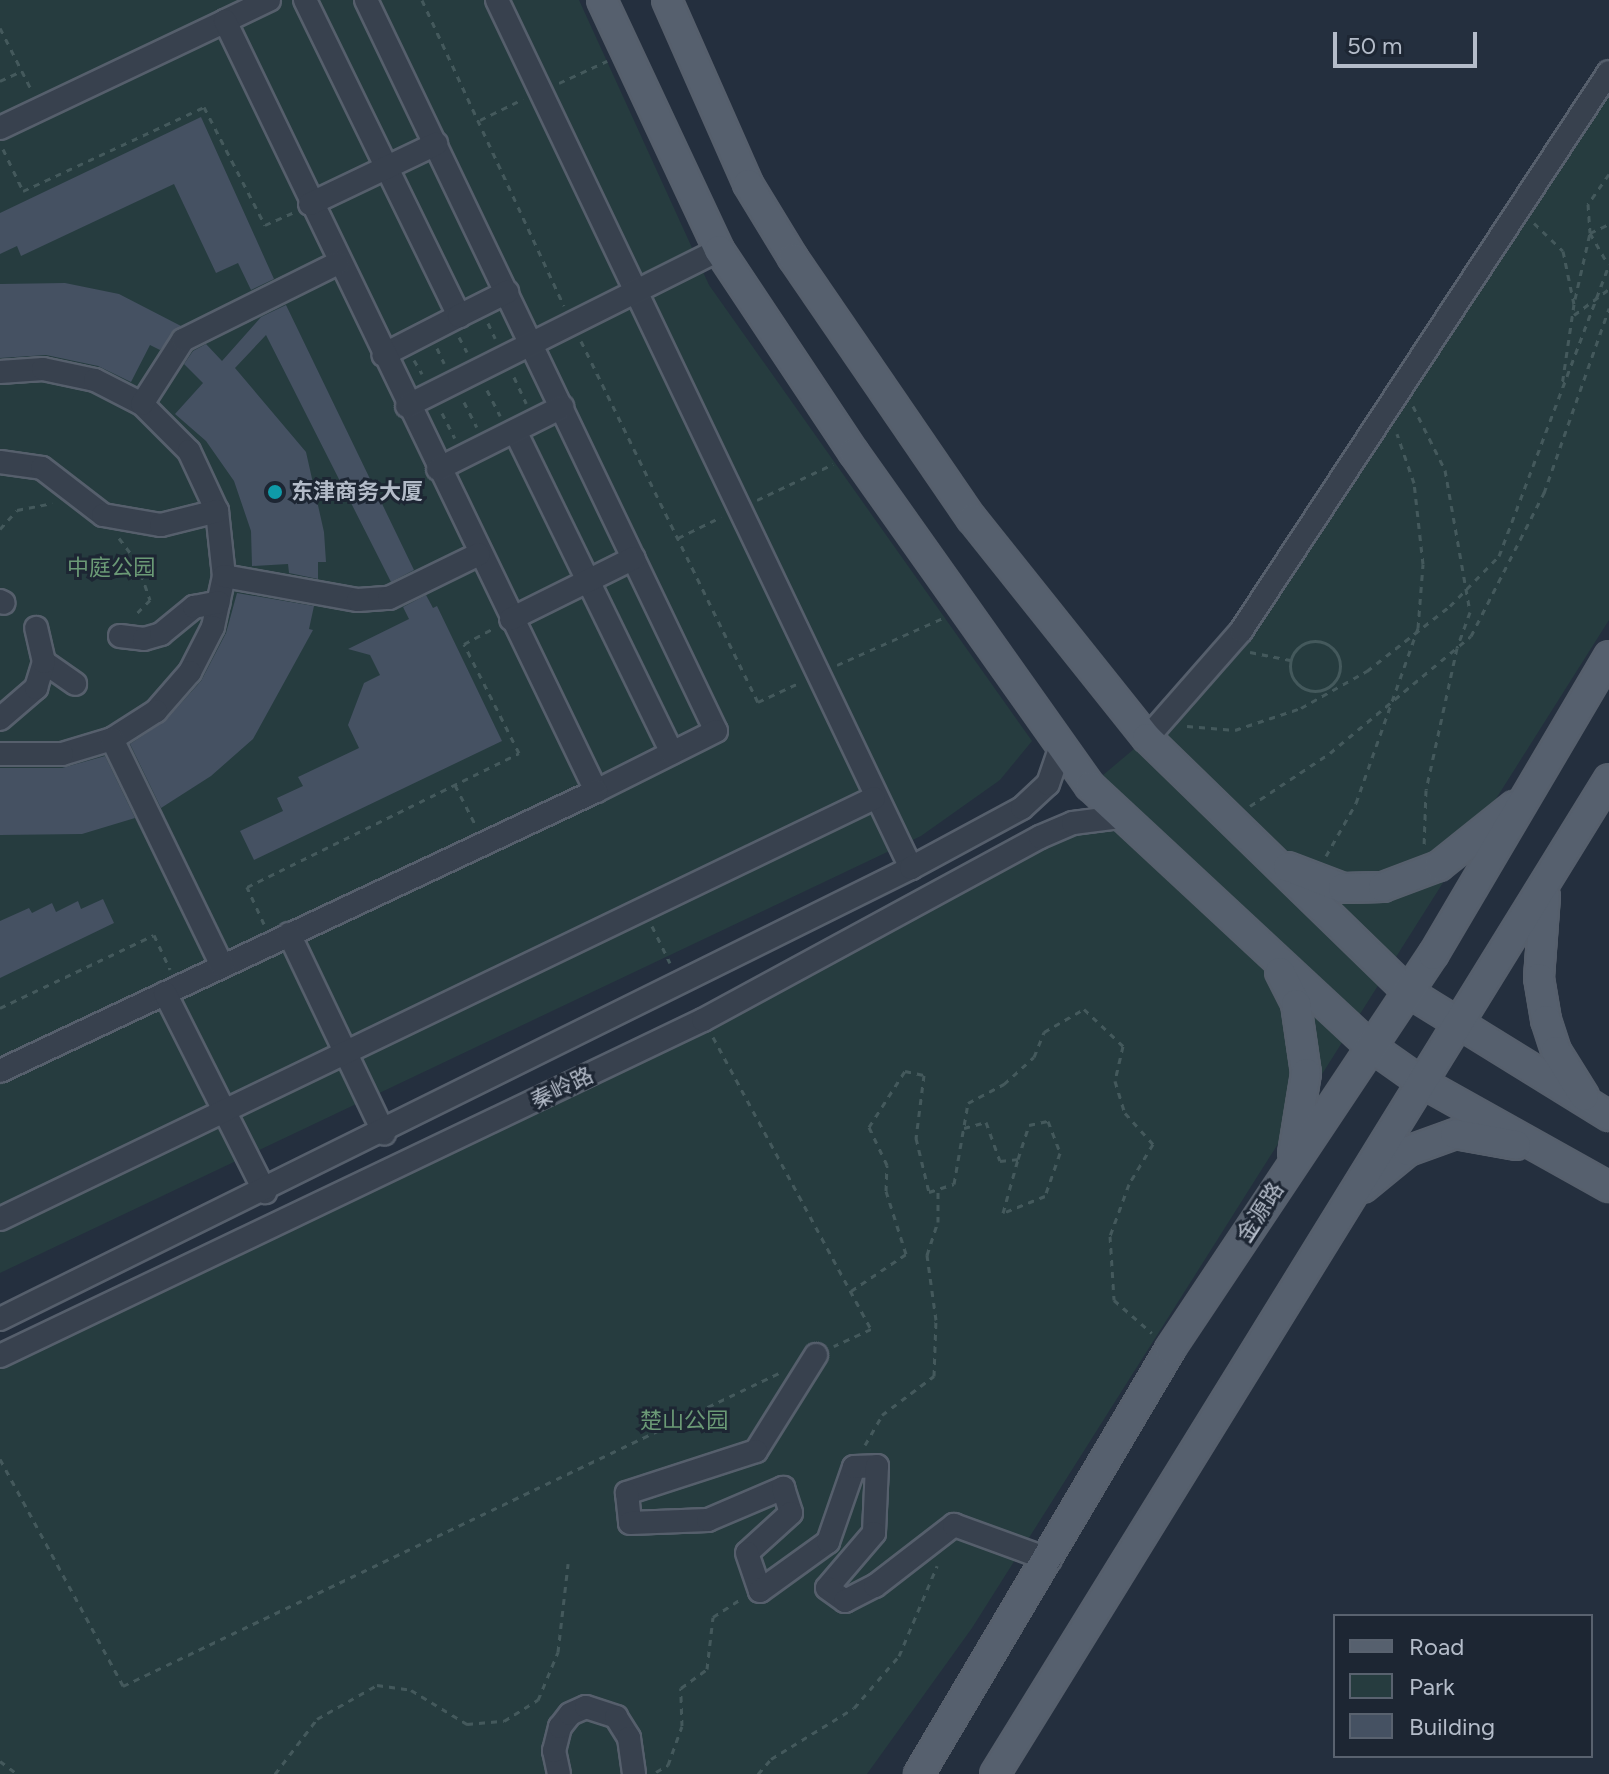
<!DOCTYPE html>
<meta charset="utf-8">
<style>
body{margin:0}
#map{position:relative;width:1609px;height:1774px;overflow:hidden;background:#242f3e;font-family:Figtree,"Noto Sans SC",sans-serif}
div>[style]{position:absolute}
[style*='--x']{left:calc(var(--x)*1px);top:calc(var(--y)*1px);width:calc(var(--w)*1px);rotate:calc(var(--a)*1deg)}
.green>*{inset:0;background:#263c3f}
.building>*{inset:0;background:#455162}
.path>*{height:3px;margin-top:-1.5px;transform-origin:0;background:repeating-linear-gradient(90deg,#44595c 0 6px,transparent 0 12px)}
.path>.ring{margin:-1.5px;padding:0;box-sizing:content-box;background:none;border:3px solid #44595c;border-radius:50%}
.roads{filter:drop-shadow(2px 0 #565f6c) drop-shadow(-2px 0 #565f6c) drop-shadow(0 2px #565f6c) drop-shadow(0 -2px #565f6c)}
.minor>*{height:22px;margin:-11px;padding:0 11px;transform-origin:11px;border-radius:11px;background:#38414e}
.major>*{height:28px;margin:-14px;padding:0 14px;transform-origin:14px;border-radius:14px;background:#56606e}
.dots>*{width:22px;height:22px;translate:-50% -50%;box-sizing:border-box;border:4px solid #1d2633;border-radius:50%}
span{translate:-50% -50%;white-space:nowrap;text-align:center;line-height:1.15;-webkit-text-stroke:6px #1d2633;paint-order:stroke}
.poi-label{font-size:22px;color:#b4bcc9;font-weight:700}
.left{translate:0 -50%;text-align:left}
.park-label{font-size:22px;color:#6b9a76}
.street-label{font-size:22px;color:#b4bcc9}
.legend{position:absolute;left:1333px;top:1614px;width:260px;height:144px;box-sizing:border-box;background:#1d2633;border:2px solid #59626f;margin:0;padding:10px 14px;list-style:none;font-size:24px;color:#b4bcc9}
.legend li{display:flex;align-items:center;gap:16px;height:40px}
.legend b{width:40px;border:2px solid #59626f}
.scale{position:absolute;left:1333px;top:32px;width:144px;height:36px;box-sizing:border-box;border:4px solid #b4bcc9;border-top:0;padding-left:10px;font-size:24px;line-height:28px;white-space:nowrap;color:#b4bcc9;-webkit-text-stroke:6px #1d2633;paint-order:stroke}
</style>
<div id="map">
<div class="green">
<div style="clip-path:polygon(0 0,579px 0,709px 285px,1032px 741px,1000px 780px,921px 836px,0 1273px)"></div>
<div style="clip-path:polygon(1609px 72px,1609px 620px,972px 1628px,867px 1774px,0 1774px,0 1356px,703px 1020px,1040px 837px,1119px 817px,1090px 786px,1147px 738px,1241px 631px)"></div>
</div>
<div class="building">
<div style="clip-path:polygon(201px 117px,274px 279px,251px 290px,238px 263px,216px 273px,174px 184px,21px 256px,17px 246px,0 254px,0 213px)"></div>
<div style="clip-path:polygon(65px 283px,119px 294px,181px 326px,160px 350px,150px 345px,131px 382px,98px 366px,46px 355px,0 358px,0 284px)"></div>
<div style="clip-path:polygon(286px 305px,414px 570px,391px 582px,266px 335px,235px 368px,306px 452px,324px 532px,326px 562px,318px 562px,318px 579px,289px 573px,288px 564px,252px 566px,251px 531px,234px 481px,206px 441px,175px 414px,203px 383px,184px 364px,193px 351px,206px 344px,222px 361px,261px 317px)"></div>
<div style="clip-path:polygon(237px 593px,314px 606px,309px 629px,313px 630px,253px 739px,211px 776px,161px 808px,130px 744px,166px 720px,201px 681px,226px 633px)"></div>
<div style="clip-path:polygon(426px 595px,433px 608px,437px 606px,502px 741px,254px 860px,240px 831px,283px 811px,277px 798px,303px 786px,298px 777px,359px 748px,348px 725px,364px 683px,380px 675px,370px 655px,348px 649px,409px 619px,403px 607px)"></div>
<div style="clip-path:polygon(105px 756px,135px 818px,82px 834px,0 835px,0 768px,62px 768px)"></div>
<div style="clip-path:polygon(103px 899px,114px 923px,0 978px,0 921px,29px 908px,32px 913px,52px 903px,56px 912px,78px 901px,81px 909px)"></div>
</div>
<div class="path">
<div style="--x:422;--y:0;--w:337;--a:65.1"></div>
<div style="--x:0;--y:28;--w:68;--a:63.1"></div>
<div style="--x:0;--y:81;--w:23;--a:-25"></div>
<div style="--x:559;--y:83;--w:53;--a:-24.6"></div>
<div style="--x:480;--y:120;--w:48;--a:-26"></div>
<div style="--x:3;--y:149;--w:47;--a:64.5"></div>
<div style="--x:23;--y:191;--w:200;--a:-24.9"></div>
<div style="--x:204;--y:107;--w:133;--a:62.7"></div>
<div style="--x:265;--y:225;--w:30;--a:-24"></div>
<div style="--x:1609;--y:174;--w:37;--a:125"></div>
<div style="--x:1588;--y:204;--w:29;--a:86"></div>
<div style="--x:1590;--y:233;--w:21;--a:-25"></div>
<div style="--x:1534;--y:223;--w:40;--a:44"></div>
<div style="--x:1563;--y:251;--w:54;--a:78.3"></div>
<div style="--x:1574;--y:304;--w:82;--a:98.4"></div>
<div style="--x:1590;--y:233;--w:36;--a:60"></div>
<div style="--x:1575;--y:299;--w:68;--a:-77.2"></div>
<div style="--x:1574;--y:315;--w:44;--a:-36.6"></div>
<div style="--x:488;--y:323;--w:17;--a:65"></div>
<div style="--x:459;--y:337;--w:17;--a:62"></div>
<div style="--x:581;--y:341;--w:402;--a:63.9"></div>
<div style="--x:758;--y:702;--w:47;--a:-24.9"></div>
<div style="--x:437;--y:348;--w:17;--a:65"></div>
<div style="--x:414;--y:360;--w:16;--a:60"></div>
<div style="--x:514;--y:377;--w:29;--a:65"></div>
<div style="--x:487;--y:390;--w:29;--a:63"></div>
<div style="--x:464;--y:402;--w:28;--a:63"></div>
<div style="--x:1413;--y:406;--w:72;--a:63.4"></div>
<div style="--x:1445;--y:470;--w:144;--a:80"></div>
<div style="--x:1470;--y:612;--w:38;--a:110"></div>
<div style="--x:1457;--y:648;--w:145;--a:102.3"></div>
<div style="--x:1426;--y:790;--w:57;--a:92"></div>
<div style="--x:442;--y:413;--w:28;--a:63"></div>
<div style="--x:757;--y:500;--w:84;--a:-25.3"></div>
<div style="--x:0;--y:529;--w:25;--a:-48"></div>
<div style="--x:17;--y:510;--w:36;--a:-11"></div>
<div style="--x:119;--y:538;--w:30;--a:53"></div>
<div style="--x:137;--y:562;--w:40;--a:71.1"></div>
<div style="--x:150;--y:600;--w:23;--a:135"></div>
<div style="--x:678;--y:538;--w:48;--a:-26"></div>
<div class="ring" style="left:1290px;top:641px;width:47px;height:47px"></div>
<div style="--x:1250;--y:652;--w:41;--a:11.3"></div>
<div style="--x:837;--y:665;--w:116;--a:-23.9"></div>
<div style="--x:1187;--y:726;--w:48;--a:4.8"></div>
<div style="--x:1235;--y:730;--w:70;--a:-18.4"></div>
<div style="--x:1301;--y:708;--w:76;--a:-29.3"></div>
<div style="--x:1367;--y:671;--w:105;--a:-38.1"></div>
<div style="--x:1450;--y:606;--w:70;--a:-45.6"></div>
<div style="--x:1499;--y:556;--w:311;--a:-69.3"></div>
<div style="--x:455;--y:785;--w:44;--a:62.9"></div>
<div style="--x:1250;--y:806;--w:96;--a:-33.5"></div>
<div style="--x:1330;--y:753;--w:183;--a:-39.7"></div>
<div style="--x:1471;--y:636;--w:161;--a:-63"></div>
<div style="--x:1544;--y:493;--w:196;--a:-70.6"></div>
<div style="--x:1326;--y:856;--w:61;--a:-60.5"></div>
<div style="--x:1356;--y:803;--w:186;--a:-70.5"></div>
<div style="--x:1418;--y:628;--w:64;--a:-85.5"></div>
<div style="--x:1423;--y:564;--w:81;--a:-96.3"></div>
<div style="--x:1414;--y:483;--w:52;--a:-109.1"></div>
<div style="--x:264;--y:924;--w:41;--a:-114.7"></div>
<div style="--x:247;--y:887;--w:303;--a:-26.2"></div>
<div style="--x:519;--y:753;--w:122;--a:-116.8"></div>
<div style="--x:464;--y:644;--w:34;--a:-28"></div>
<div style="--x:652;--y:926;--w:41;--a:64.1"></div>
<div style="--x:0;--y:1008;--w:170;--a:-25.4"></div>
<div style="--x:154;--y:935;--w:38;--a:65"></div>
<div style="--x:713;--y:1037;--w:332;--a:61.6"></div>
<div style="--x:871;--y:1329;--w:41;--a:155.3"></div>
<div style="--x:964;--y:1128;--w:23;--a:-15"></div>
<div style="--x:986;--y:1122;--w:41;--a:70.3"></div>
<div style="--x:1000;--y:1161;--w:18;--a:-6"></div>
<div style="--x:1018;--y:1159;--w:36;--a:-72"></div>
<div style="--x:1029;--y:1125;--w:19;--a:-12"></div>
<div style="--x:1048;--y:1121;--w:34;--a:69"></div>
<div style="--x:1060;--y:1153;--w:46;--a:109.2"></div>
<div style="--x:1045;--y:1196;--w:45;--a:158"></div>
<div style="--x:1003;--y:1213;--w:56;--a:-74.5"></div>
<div style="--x:851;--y:1291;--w:66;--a:-33.9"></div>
<div style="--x:906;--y:1254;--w:66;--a:-107.6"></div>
<div style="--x:886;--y:1191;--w:26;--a:-88"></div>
<div style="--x:887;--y:1165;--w:42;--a:-115.3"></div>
<div style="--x:869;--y:1127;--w:67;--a:-57.3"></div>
<div style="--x:905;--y:1071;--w:19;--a:12"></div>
<div style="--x:924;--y:1075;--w:64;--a:97.2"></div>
<div style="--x:916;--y:1138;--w:56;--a:76.5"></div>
<div style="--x:929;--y:1192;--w:26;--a:-18"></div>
<div style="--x:954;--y:1184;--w:82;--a:-80.2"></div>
<div style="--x:968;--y:1103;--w:41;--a:-27.8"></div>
<div style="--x:1004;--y:1084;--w:40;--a:-42"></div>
<div style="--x:1034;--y:1057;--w:27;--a:-68"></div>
<div style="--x:1044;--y:1032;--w:46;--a:-29.9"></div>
<div style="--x:1084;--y:1009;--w:54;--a:43.5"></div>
<div style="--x:1123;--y:1046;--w:36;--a:103"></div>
<div style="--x:1115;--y:1081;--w:34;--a:73"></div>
<div style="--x:1125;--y:1113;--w:42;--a:47.9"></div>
<div style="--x:1153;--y:1144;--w:47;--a:121"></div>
<div style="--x:1129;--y:1184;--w:55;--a:110.1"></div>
<div style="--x:1110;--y:1236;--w:64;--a:86.4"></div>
<div style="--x:1114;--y:1300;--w:50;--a:41"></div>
<div style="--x:865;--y:1445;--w:34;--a:-60"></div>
<div style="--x:882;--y:1415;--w:65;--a:-36.9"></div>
<div style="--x:934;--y:1376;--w:56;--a:-88"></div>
<div style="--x:936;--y:1320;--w:66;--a:-97.9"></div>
<div style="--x:927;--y:1255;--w:35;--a:-72"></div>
<div style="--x:938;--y:1222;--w:32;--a:-90"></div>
<div style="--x:0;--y:1459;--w:258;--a:61.5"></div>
<div style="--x:123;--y:1686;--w:729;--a:-25.51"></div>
<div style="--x:0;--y:1761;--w:21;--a:37"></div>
<div style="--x:656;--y:1772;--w:14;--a:-30"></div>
<div style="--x:668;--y:1765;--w:41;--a:-70.3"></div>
<div style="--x:682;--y:1726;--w:38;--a:-92"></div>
<div style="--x:681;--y:1688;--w:32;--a:-36"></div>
<div style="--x:707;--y:1669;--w:52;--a:-83.4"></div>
<div style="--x:713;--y:1617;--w:35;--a:-33"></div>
<div style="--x:275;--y:1774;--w:69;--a:-52.6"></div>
<div style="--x:317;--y:1719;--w:69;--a:-29.5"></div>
<div style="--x:377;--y:1685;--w:34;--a:8"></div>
<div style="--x:411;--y:1690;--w:66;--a:31.3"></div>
<div style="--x:467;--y:1724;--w:37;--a:-5"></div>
<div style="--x:504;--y:1721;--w:40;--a:-32"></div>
<div style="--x:538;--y:1700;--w:52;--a:-67.4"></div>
<div style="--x:558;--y:1652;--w:89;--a:-83.5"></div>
<div style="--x:758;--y:1774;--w:20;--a:-49"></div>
<div style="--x:771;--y:1759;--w:97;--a:-31.6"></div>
<div style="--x:854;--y:1708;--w:69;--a:-49.1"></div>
<div style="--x:899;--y:1656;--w:98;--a:-67.1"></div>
</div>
<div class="roads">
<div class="minor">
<div style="--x:305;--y:0;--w:352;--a:64"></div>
<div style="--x:459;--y:316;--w:85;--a:152.8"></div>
<div style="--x:366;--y:0;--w:810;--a:64.42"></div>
<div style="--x:716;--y:731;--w:134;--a:153.4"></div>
<div style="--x:497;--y:0;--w:962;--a:64.5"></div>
<div style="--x:225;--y:21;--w:49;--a:-25.5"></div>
<div style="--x:0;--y:128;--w:249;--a:-25.4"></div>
<div style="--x:225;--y:21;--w:855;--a:64.27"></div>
<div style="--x:596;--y:791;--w:658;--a:154.84"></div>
<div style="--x:310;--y:204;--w:140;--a:-25.5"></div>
<div style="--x:459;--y:316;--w:54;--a:-26.6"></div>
<div style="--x:0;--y:372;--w:43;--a:-4"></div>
<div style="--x:43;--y:369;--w:53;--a:11.9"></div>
<div style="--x:95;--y:380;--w:53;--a:27.1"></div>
<div style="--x:142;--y:404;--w:66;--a:45"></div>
<div style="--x:189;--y:451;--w:66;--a:65"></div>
<div style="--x:217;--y:511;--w:65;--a:83.9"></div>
<div style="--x:224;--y:576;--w:52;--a:102.2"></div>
<div style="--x:213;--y:627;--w:51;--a:117.1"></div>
<div style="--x:190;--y:672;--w:52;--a:131.1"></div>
<div style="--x:156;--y:711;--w:52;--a:147.5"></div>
<div style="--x:112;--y:739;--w:52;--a:163.3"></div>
<div style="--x:62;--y:754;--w:62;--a:180"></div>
<div style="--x:142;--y:404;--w:76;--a:-57.4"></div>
<div style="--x:183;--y:340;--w:173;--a:-26.4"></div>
<div style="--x:407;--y:406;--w:349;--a:-26.6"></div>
<div style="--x:515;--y:431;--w:358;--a:64"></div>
<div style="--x:0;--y:462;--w:42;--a:8.1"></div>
<div style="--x:42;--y:468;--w:77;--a:37.6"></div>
<div style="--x:103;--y:515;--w:59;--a:9.8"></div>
<div style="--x:161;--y:525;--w:58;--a:-14"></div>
<div style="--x:438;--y:469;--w:139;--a:-26.6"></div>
<div style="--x:224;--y:576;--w:136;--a:10.2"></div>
<div style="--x:358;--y:600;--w:31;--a:-4"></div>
<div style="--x:389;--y:598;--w:100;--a:-26.1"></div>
<div style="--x:0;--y:601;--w:4;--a:27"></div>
<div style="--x:511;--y:619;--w:137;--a:-26.4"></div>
<div style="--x:120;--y:636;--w:24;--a:7"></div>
<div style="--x:144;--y:639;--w:18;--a:-16"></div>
<div style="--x:161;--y:634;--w:43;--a:-39.3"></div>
<div style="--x:194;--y:607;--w:25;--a:-11"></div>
<div style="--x:44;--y:662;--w:38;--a:35"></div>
<div style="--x:0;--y:719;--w:48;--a:-40.7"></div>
<div style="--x:36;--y:688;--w:27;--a:-73"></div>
<div style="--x:44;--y:662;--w:35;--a:-103"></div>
<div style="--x:1147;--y:738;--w:142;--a:-48.7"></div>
<div style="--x:1241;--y:631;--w:669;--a:-56.64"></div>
<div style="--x:112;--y:739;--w:252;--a:64.1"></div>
<div style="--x:289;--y:934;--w:221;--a:64.5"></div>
<div style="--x:165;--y:993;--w:223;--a:63.3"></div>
<div style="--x:0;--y:1219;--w:970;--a:-25.72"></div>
<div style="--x:0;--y:1319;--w:1017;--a:-26.34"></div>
<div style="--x:911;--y:868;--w:126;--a:-28.4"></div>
<div style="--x:1022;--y:808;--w:35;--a:-43"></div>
<div style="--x:1048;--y:784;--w:43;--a:-71.1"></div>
<div style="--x:816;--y:1355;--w:113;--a:122"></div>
<div style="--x:756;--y:1451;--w:136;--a:162"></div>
<div style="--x:627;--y:1493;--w:30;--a:84"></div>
<div style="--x:630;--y:1523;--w:78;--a:-2.2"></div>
<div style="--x:708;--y:1520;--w:82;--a:-23.1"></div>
<div style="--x:783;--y:1488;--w:26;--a:72"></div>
<div style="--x:791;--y:1513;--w:59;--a:137.7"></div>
<div style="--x:747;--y:1553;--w:40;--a:71.1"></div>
<div style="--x:760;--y:1591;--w:84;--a:-35.8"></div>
<div style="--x:828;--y:1542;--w:79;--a:-70.9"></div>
<div style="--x:854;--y:1467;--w:23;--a:-2"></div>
<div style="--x:877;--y:1466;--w:67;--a:92.6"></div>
<div style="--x:874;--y:1533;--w:72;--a:130.5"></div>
<div style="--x:827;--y:1588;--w:22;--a:36"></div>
<div style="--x:845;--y:1601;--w:34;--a:-27"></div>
<div style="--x:875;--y:1586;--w:100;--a:-37.7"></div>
<div style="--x:954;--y:1525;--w:102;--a:20"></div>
<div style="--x:0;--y:1356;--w:779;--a:-25.55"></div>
<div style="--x:703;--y:1020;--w:383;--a:-28.5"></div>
<div style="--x:1040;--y:837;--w:36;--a:-23"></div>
<div style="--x:1073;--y:823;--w:47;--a:-7.3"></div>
<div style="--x:559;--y:1774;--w:24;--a:-102"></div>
<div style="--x:554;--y:1751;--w:25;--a:-76"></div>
<div style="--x:560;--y:1727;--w:16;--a:-52"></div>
<div style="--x:570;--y:1714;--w:17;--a:-24"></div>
<div style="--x:586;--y:1707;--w:32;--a:18"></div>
<div style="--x:616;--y:1717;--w:25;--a:58"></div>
<div style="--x:629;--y:1738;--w:36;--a:82"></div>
</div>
<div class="major">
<div style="--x:602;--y:0;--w:276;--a:64.9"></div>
<div style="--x:719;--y:250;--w:244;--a:56.4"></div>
<div style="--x:854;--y:453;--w:408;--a:54.7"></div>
<div style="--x:1090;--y:786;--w:382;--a:42.9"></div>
<div style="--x:1370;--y:1046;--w:62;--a:35.2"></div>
<div style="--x:1421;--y:1082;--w:215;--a:29.2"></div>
<div style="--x:667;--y:0;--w:201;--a:66.2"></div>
<div style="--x:748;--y:184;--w:87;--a:58.7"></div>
<div style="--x:793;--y:258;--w:316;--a:55.6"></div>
<div style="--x:972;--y:519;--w:280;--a:51.4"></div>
<div style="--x:1147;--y:738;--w:364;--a:44.2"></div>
<div style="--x:1408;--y:992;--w:236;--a:31.7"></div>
<div style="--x:1288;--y:867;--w:59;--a:20.9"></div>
<div style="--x:1343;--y:888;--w:40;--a:-1.4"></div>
<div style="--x:1383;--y:887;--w:60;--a:-20.6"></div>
<div style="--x:1439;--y:866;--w:96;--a:-38.7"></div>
<div style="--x:1545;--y:896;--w:82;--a:94.2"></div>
<div style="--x:1539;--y:978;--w:43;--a:80.5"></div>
<div style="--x:1546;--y:1020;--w:33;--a:72"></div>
<div style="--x:1556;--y:1051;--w:53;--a:58.1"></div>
<div style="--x:1280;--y:972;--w:36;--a:63"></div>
<div style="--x:1296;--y:1004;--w:70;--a:81.8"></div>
<div style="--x:1306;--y:1073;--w:81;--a:99.2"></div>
<div style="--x:1363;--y:1188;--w:58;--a:-39.4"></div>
<div style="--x:1408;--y:1151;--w:50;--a:-19.9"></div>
<div style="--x:1455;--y:1134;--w:62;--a:10.2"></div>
<div style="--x:919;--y:1774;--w:494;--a:-59.4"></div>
<div style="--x:1170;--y:1349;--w:474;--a:-56.3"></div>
<div style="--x:1433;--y:955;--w:347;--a:-59.5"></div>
<div style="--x:995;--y:1774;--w:1169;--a:-58.32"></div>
</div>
</div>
<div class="dots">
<div style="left:275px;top:492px;background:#0f9aa8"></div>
</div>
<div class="poi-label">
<span class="left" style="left:291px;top:492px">东津商务大厦</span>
</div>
<div class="park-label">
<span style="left:111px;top:568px">中庭公园</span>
<span style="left:684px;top:1421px">楚山公园</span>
</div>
<div class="street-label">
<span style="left:562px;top:1088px;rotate:-26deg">秦岭路</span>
<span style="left:1260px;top:1212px;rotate:-57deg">金源路</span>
</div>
<ul class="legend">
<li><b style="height:10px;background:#56606e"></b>Road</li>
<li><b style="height:22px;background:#263c3f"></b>Park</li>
<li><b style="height:22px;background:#455162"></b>Building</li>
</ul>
<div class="scale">50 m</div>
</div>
